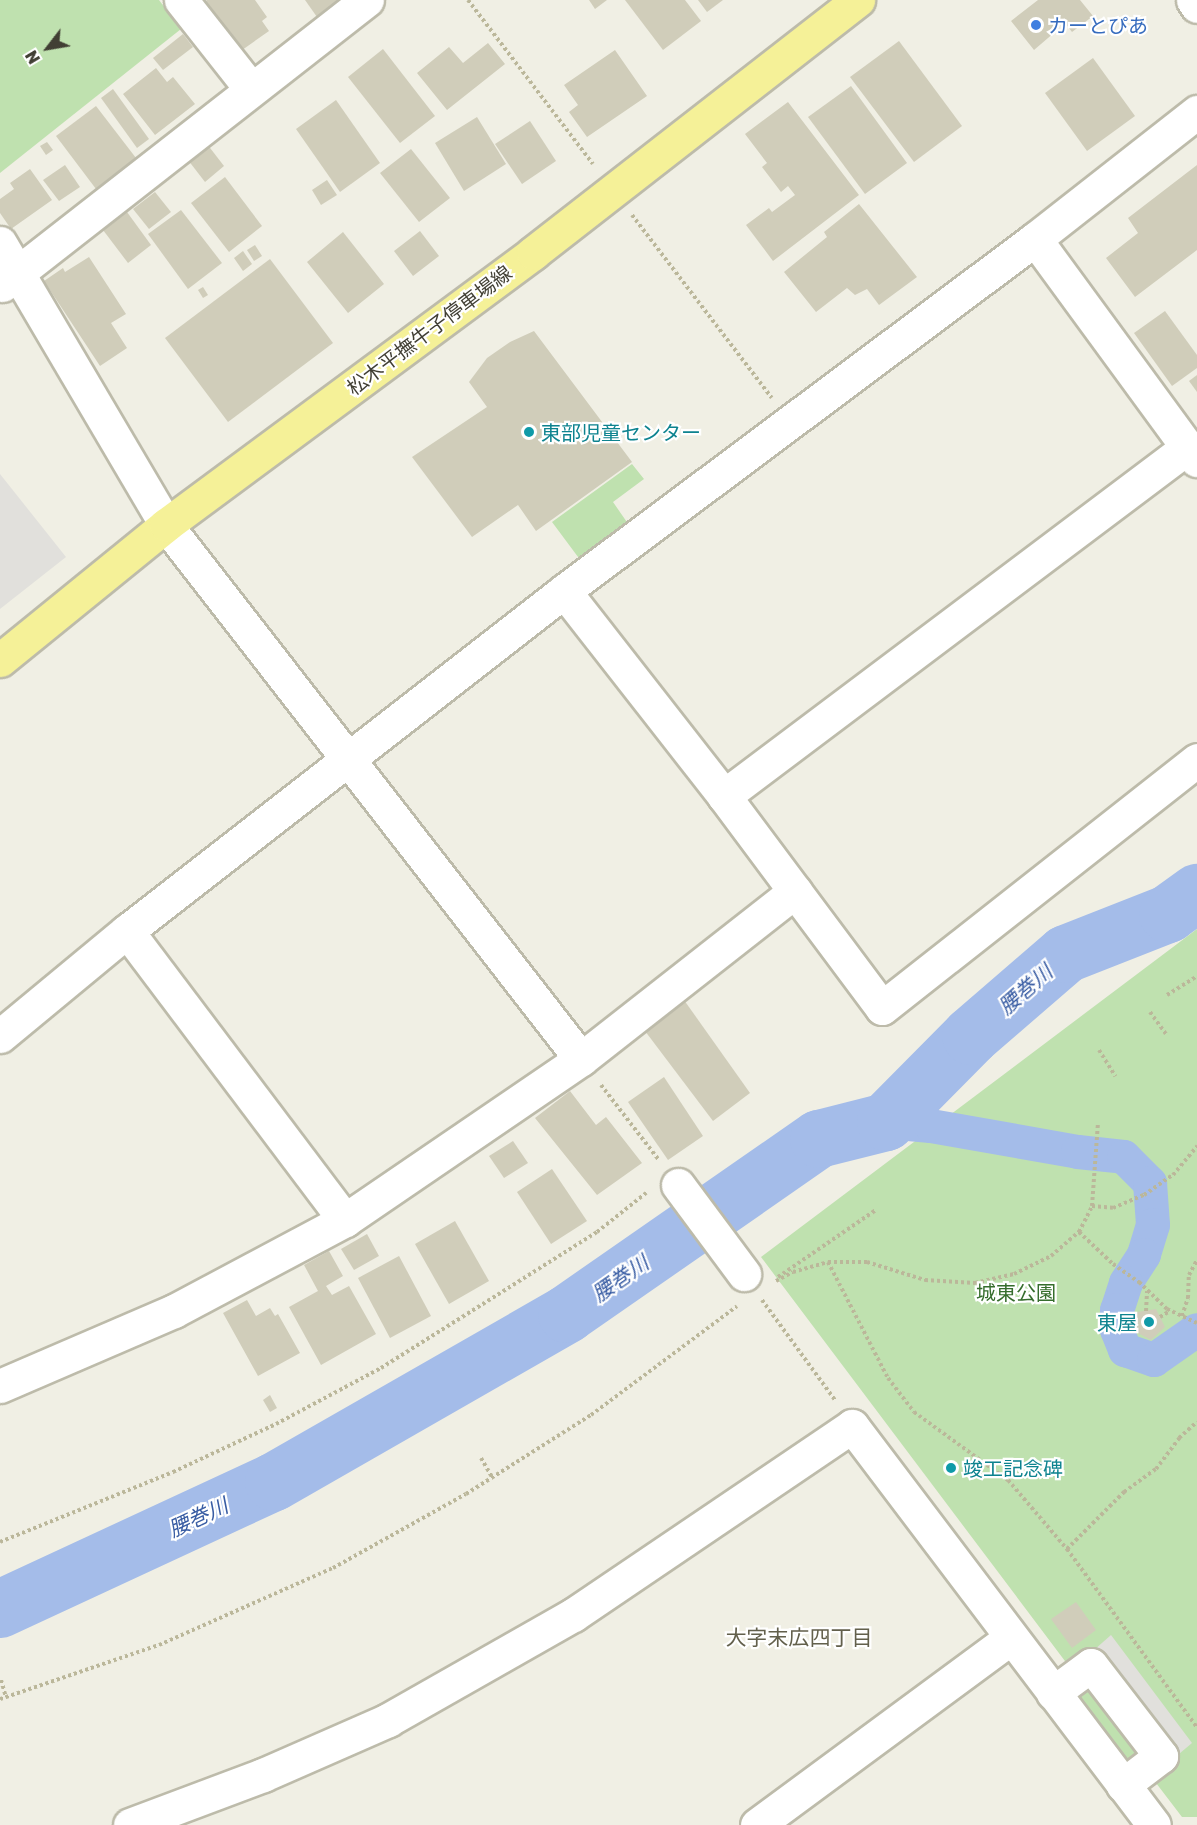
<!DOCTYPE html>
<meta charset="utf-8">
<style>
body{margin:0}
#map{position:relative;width:1197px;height:1825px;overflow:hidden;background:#f0efe4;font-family:"Golos Text","Noto Sans JP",sans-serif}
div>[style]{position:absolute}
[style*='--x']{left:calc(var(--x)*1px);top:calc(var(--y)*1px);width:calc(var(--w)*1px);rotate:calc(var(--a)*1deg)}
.green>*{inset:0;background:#bfe1af}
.parking>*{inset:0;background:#e1e0dc}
.canal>*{height:34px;margin:-17px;padding:0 17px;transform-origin:17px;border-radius:17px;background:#a4bce9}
.river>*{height:58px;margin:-29px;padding:0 29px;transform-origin:29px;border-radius:29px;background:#a4bce9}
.building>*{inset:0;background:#d0cdba}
.path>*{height:4px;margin-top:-2px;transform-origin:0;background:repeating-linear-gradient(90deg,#bbb79a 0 3px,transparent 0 6px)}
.roads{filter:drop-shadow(2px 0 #bdbbaa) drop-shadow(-2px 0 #bdbbaa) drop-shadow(0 2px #bdbbaa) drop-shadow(0 -2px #bdbbaa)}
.minor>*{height:33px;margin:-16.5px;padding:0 16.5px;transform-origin:16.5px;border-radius:16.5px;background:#fff}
.major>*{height:33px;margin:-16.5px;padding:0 16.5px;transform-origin:16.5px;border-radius:16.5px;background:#f5f198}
.dots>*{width:16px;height:16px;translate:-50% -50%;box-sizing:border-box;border:3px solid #fff;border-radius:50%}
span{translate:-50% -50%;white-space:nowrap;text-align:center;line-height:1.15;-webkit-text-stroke:4.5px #fff;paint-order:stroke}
.shop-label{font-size:20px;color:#366cbe}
.left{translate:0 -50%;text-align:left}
.street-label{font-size:20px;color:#413f34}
.culture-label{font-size:20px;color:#0d838f}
.right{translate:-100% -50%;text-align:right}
.park-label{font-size:20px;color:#366d2d}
.water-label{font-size:21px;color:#385ca3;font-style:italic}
.neighbourhood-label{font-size:21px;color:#63604c}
.north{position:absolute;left:18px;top:18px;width:60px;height:60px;-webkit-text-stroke:4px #fff;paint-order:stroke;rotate:239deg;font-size:16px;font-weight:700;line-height:24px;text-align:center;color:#413f34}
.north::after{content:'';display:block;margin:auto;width:21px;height:27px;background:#413f34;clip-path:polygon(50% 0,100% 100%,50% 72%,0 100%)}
</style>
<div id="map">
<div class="green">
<div style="clip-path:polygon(0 0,159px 0,181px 29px,0 173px)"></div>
<div style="clip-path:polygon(632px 464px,644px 479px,613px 502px,631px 528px,584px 565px,552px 522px)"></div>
<div style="clip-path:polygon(1197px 929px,1197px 1817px,1182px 1817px,1140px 1762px,1131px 1768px,1076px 1698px,1086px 1689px,761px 1257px)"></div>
</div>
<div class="parking">
<div style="clip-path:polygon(0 474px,66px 557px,0 609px)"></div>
<div style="clip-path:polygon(1111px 1635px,1192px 1743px,1167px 1764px,1085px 1658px)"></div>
</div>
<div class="canal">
<div style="--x:886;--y:1122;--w:45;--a:5.1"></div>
<div style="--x:931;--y:1126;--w:149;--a:10"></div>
<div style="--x:1078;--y:1152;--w:46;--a:6.2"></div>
<div style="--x:1124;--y:1157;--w:37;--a:45"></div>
<div style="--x:1150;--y:1183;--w:42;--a:85.9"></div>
<div style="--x:1153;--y:1225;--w:31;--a:107"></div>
<div style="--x:1144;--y:1255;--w:33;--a:123"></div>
<div style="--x:1126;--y:1283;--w:28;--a:108"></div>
<div style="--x:1117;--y:1310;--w:20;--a:90"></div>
<div style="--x:1117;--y:1330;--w:22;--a:68"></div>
<div style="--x:1125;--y:1350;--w:31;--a:19"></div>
<div style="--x:1154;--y:1360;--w:52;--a:-34.9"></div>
</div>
<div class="river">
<div style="--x:0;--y:1609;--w:302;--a:-24.9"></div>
<div style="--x:274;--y:1482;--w:338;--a:-29.8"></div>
<div style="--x:567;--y:1314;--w:307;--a:-34.8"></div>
<div style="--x:819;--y:1139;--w:69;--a:-14.2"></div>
<div style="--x:886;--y:1122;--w:121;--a:-45.3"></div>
<div style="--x:971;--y:1036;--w:125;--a:-40.8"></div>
<div style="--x:1066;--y:954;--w:110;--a:-21.4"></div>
<div style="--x:1168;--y:914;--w:36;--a:-36"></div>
</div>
<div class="building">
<div style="clip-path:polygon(207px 0,255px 0,267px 17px,262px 21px,269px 31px,235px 55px,199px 6px)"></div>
<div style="clip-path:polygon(305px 0,337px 0,338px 2px,317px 17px)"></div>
<div style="clip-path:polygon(589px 0,607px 0,595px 9px)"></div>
<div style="clip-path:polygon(625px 0,685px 0,701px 21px,663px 50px)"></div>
<div style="clip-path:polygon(698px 0,723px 0,707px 12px)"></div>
<div style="clip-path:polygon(1038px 0,1080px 0,1093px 16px,1072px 32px,1063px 20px,1052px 29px,1055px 32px,1034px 50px,1011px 21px)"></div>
<div style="clip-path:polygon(183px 34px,193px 47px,163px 70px,153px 58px)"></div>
<div style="clip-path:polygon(899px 41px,962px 126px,914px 162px,850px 77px)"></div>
<div style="clip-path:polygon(488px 43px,505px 64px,447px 110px,417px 73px,449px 47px,463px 63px)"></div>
<div style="clip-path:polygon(383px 49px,435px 116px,400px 143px,348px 77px)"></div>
<div style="clip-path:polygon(615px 50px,647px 96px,587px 137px,569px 112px,578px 105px,564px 85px)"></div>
<div style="clip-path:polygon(1093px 58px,1135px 116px,1087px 151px,1045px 93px)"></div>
<div style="clip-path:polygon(156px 68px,167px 82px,173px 77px,195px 104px,155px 135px,123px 94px)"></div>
<div style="clip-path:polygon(851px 86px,907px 163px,865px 194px,808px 117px)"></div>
<div style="clip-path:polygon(113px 89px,149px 139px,137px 148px,101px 98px)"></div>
<div style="clip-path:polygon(336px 100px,380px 163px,340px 192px,296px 129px)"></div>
<div style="clip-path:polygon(788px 102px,859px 195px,773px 261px,746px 225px,769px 208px,772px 212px,795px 195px,788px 186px,781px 192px,762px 167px,767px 163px,745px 134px)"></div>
<div style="clip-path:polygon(96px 106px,136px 158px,96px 189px,56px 136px)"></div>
<div style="clip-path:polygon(477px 117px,506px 164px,464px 191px,435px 143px)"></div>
<div style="clip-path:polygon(530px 121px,556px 161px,522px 184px,495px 144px)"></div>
<div style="clip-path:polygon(47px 142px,53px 150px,46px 155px,40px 146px)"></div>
<div style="clip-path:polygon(207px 144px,224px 166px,205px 182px,188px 160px)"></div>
<div style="clip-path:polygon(411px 149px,450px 198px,419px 222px,380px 173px)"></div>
<div style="clip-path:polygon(65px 165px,80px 187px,59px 201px,43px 180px)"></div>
<div style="clip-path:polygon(1197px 165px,1197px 250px,1135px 297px,1106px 258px,1138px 233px,1128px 218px)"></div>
<div style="clip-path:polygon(30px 169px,52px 200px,11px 229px,0 213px,0 199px,14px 189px,10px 183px)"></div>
<div style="clip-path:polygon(225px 177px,262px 226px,229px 252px,191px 203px)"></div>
<div style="clip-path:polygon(327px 180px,337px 195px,321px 205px,312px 190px)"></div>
<div style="clip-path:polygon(155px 192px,171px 212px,149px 229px,133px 209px)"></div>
<div style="clip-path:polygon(859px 204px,917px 277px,879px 305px,867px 289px,855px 295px,847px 288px,816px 312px,784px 272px,827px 237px,824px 232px)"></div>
<div style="clip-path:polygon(181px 210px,222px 263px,188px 289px,148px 234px)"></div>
<div style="clip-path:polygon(127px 212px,151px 245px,128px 263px,103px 230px)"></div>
<div style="clip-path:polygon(420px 231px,439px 256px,413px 276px,394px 251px)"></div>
<div style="clip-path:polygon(343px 232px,384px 284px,348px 313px,307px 262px)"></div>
<div style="clip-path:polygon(255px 245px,262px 256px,254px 261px,247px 250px)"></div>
<div style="clip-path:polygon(243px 251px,252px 264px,243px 271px,234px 258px)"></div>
<div style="clip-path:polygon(89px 257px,126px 314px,111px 323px,127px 348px,100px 366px,44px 281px,63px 268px,65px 272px)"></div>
<div style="clip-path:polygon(270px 259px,333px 343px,228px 422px,165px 338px)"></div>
<div style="clip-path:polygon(203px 287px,208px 295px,203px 298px,198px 290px)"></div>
<div style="clip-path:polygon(1165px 311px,1197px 355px,1197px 368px,1172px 386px,1134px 333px)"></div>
<div style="clip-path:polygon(534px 331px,632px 462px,536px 531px,518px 505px,472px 537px,412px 457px,487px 407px,469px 382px,487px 358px,510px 342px)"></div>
<div style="clip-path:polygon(1197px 375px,1197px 392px,1189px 381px)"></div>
<div style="clip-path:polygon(684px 1000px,750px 1093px,713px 1121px,645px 1031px)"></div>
<div style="clip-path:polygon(664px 1077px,703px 1136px,668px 1160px,628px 1102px)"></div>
<div style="clip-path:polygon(570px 1091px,596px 1125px,606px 1117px,642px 1163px,597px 1195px,535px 1118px)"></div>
<div style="clip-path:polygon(513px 1141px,528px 1163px,504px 1178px,489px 1156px)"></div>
<div style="clip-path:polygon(552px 1169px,587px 1221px,551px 1244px,517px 1192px)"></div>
<div style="clip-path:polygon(455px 1221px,489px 1281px,449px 1304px,415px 1244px)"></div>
<div style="clip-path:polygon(367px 1234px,379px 1256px,354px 1270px,341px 1249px)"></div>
<div style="clip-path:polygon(329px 1251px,343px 1276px,326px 1286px,332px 1295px,349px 1286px,376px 1334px,321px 1365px,289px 1307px,318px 1291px,304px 1265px)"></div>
<div style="clip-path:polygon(399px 1256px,431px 1316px,390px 1338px,358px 1278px)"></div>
<div style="clip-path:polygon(247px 1300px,256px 1316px,270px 1308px,275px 1316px,278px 1314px,300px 1353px,258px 1376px,223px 1313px)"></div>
<div style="clip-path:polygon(1156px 1309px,1165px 1327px,1151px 1340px,1134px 1331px,1137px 1312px)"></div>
<div style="clip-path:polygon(270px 1395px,277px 1408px,270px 1412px,263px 1400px)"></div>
<div style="clip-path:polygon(1076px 1602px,1096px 1630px,1072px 1648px,1051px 1619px)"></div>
</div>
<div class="path">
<div style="--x:468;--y:0;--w:206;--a:52.7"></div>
<div style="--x:632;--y:215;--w:230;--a:52.6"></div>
<div style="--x:1167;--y:995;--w:36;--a:-32"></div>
<div style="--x:1150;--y:1012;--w:27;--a:54"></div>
<div style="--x:1099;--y:1050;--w:31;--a:58"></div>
<div style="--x:601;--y:1085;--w:95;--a:52.3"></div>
<div style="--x:1092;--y:1206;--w:21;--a:5"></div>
<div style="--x:1113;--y:1208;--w:34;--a:-23"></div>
<div style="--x:1144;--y:1195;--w:35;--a:-35"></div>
<div style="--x:1173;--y:1175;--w:38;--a:-50"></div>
<div style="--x:1079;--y:1232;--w:47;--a:43.3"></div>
<div style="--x:1113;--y:1264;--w:32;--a:35"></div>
<div style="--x:1139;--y:1282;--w:39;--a:44"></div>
<div style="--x:1167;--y:1309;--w:33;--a:25"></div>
<div style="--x:828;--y:1262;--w:131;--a:62.7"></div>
<div style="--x:888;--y:1378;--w:43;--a:52.6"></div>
<div style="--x:914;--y:1412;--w:116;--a:35.9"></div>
<div style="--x:1008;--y:1480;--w:91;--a:49.5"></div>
<div style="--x:1067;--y:1549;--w:220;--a:53.9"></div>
<div style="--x:778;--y:1277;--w:119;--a:-34.4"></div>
<div style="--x:776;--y:1281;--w:19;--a:-28"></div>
<div style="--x:793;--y:1272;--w:36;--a:-16"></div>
<div style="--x:828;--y:1262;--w:39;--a:0"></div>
<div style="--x:867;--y:1262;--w:61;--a:17.2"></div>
<div style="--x:925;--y:1280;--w:50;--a:3.4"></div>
<div style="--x:975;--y:1283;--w:40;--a:-13"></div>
<div style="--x:1014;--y:1274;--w:41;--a:-25.9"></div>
<div style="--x:1051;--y:1256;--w:37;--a:-41"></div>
<div style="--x:1079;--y:1232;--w:29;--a:-63"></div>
<div style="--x:1092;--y:1206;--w:83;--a:-85.9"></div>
<div style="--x:762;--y:1300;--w:124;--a:53.9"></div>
<div style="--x:1146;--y:1311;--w:20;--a:-87"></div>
<div style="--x:1182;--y:1316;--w:19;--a:-72"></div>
<div style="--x:1188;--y:1298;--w:23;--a:-88"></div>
<div style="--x:1189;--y:1275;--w:17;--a:-62"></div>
<div style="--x:1160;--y:1317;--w:12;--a:-31"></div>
<div style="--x:481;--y:1458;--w:22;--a:60"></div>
<div style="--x:0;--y:1542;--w:187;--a:-22"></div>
<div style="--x:173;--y:1472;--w:114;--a:-25"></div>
<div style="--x:276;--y:1424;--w:119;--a:-28.1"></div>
<div style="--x:381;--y:1368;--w:255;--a:-32.2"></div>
<div style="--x:597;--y:1232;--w:63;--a:-38.5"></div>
<div style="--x:1067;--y:1549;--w:81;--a:-45"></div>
<div style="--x:1124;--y:1492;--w:39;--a:-36"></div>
<div style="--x:1156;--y:1469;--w:39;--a:-53"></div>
<div style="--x:1179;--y:1438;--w:24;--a:-42"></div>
<div style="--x:1;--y:1680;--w:18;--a:74"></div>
<div style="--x:0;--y:1699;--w:168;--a:-18.8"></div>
<div style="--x:159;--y:1645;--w:190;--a:-23.9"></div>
<div style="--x:333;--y:1568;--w:152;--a:-29.1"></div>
<div style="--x:466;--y:1494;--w:148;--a:-32.3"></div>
<div style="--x:591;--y:1415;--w:182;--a:-36.7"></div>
</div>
<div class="roads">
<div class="minor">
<div style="--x:181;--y:0;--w:113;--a:51.8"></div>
<div style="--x:1193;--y:0;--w:7;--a:56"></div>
<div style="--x:1035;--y:239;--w:274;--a:53.8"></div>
<div style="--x:0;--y:243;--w:327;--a:59.5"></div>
<div style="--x:166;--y:525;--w:676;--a:52.15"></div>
<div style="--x:2;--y:285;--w:463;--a:-38"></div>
<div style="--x:564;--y:591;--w:260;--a:52"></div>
<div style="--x:724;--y:796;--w:264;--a:53.3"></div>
<div style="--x:882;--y:1008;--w:401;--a:-38.2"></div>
<div style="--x:724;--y:796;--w:581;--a:-36.95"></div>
<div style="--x:127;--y:931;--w:362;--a:53"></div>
<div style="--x:0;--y:1036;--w:165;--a:-39.6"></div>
<div style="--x:127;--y:931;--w:554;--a:-37.88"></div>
<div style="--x:564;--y:591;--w:588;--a:-36.77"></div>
<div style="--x:1035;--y:239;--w:206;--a:-38.1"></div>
<div style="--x:678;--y:1185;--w:111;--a:53.4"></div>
<div style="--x:0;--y:1386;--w:189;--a:-23.3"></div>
<div style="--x:174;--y:1311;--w:194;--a:-28"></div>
<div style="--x:345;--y:1220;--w:286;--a:-34.3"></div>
<div style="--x:581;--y:1059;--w:272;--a:-38.1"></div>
<div style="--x:1053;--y:1693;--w:47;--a:-36.4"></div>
<div style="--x:1091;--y:1665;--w:115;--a:52.4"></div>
<div style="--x:1161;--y:1756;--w:48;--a:142.7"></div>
<div style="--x:130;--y:1825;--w:142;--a:-20.6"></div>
<div style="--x:263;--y:1775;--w:137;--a:-23.7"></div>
<div style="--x:388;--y:1720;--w:213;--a:-29.6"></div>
<div style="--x:573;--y:1615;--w:337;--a:-34.1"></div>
<div style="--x:852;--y:1426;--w:500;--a:52.88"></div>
<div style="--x:757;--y:1825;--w:315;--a:-36.4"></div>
</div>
<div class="major">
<div style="--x:0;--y:660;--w:214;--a:-39.1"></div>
<div style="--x:166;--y:525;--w:457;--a:-36.5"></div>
<div style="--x:533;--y:253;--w:412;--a:-37.9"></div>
</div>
</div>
<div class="dots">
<div style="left:1036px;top:25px;background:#3f7fe0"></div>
<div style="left:529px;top:432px;background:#0f9aa8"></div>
<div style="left:1149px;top:1322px;background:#0f9aa8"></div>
<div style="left:951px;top:1468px;background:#0f9aa8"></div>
</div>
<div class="shop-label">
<span class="left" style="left:1048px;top:25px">カーとぴあ</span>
</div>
<div class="street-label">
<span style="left:429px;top:330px;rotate:-37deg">松木平撫牛子停車場線</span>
</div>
<div class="culture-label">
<span class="left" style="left:541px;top:432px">東部児童センター</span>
<span class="right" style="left:1137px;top:1322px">東屋</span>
<span class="left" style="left:963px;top:1468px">竣工記念碑</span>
</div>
<div class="park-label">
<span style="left:1016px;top:1292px">城東公園</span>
</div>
<div class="water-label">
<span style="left:1025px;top:989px;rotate:-41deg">腰巻川</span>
<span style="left:620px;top:1278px;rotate:-35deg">腰巻川</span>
<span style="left:198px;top:1517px;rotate:-25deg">腰巻川</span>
</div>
<div class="neighbourhood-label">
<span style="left:799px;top:1637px">大字末広四丁目</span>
</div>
<div class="north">N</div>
</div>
